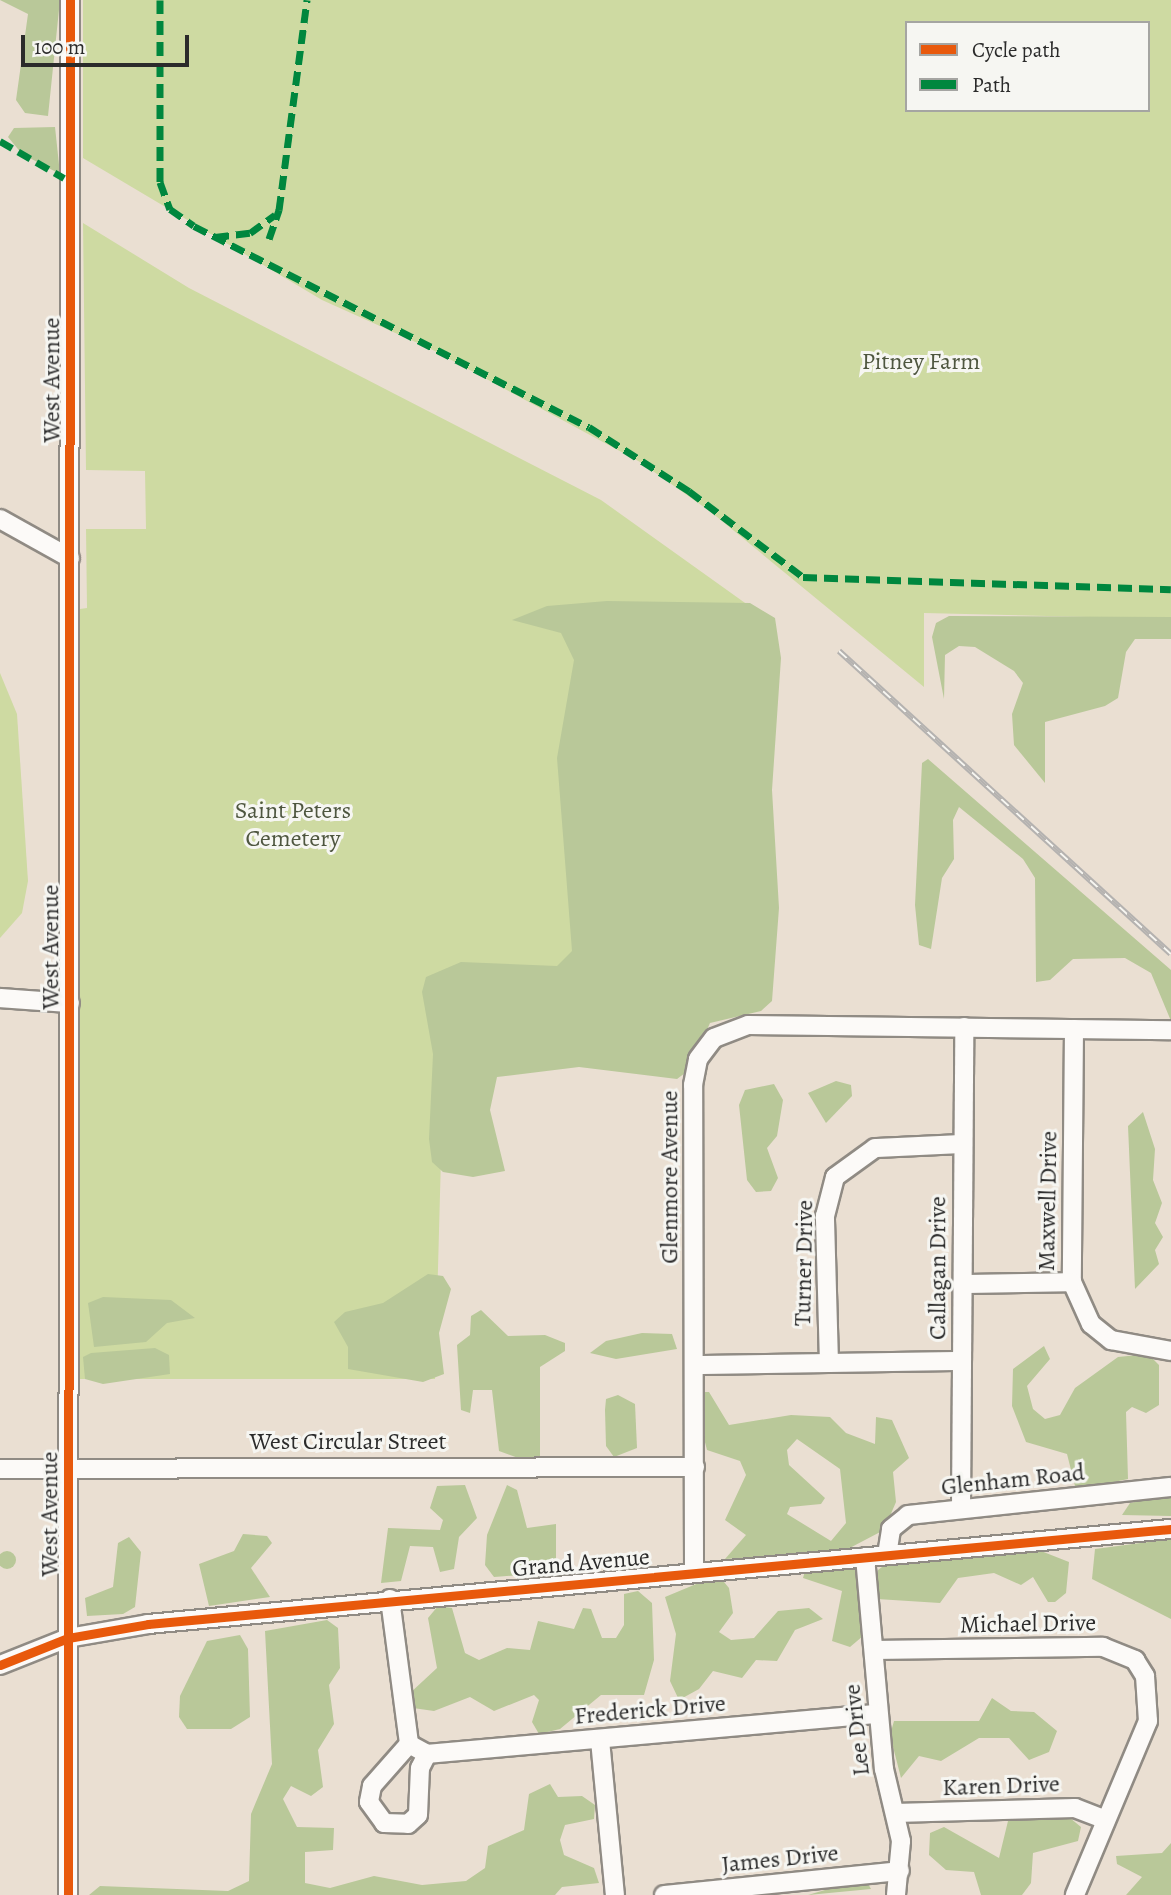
<!DOCTYPE html>
<style>
body{margin:0}
#map{position:relative;width:1171px;height:1895px;overflow:hidden;background:#eadfd2;font-family:Alegreya,serif}
div>[style]{position:absolute}
[style*='--x']{left:calc(var(--x)*1px);top:calc(var(--y)*1px);width:calc(var(--w)*1px);rotate:calc(var(--a)*1deg)}
.green>*{inset:0;background:#cedaa2}
.forest>*{inset:0;background:#b9c899}
.round{border-radius:50%}
.roads{filter:drop-shadow(2px 0 #908b84) drop-shadow(-2px 0 #908b84) drop-shadow(0 2px #908b84) drop-shadow(0 -2px #908b84)}
.minor>*{height:18px;margin:-9px;padding:0 9px;transform-origin:9px;border-radius:9px;background:#fcfaf8}
.rail>*{height:6px;margin-top:-3px;transform-origin:0;background:repeating-linear-gradient(90deg,#f6f6f2 0 10px,#b4b2b0 0 20px);box-sizing:border-box;border-block:2px solid #b4b2b0}
.quiet>*{height:7px;margin-top:-3.5px;transform-origin:0;background:repeating-linear-gradient(90deg,#00873e 0 14px,transparent 0 21px)}
.cycleway>*{height:9px;margin:-4.5px;padding:0 4.5px;transform-origin:4.5px;border-radius:4.5px;background:#e8590c}
span{translate:-50% -50%;white-space:nowrap;text-align:center;line-height:1.15;-webkit-text-stroke:6px #f6f6f2;paint-order:stroke}
.park-label{font-size:24px;color:#4e563f}
.street-label{font-size:24px;color:#2b2b2b}
.legend{position:absolute;left:905px;top:21px;width:245px;height:91px;box-sizing:border-box;background:#f6f6f2;border:2px solid #a5a5a2;margin:0;padding:9px 12px;list-style:none;font-size:21px;color:#2b2b2b}
.legend li{display:flex;align-items:center;gap:14px;height:35px}
.legend b{width:35px;border:2px solid #a5a5a2}
.scale{position:absolute;left:21px;top:35px;width:168px;height:32px;box-sizing:border-box;border:4px solid #2b2b2b;border-top:0;padding-left:9px;font-size:21px;line-height:24px;white-space:nowrap;color:#2b2b2b;-webkit-text-stroke:5px #f6f6f2;paint-order:stroke}
</style>
<div id="map">
<div class="green">
<div style="clip-path:polygon(evenodd,83px 0,1171px 0,1171px 619px,924px 613px,924px 687px,711px 512px,640px 462px,431px 349px,322px 300px,83px 158px,83px 0,907px 23px,1148px 23px,1148px 110px,907px 110px,907px 23px)"></div>
<div style="clip-path:polygon(83px 223px,189px 288px,601px 500px,766px 618px,581px 974px,446px 973px,435px 1379px,80px 1379px,80px 609px,87px 608px,86px 529px,146px 529px,145px 471px,86px 470px)"></div>
<div style="clip-path:polygon(0 673px,17px 714px,28px 881px,22px 913px,0 938px)"></div>
</div>
<div class="forest">
<div style="clip-path:polygon(0 0,60px 0,48px 116px,25px 113px,16px 100px,28px 14px)"></div>
<div style="clip-path:polygon(55px 127px,60px 174px,22px 154px,8px 137px,14px 128px)"></div>
<div style="clip-path:polygon(607px 601px,750px 603px,775px 618px,781px 658px,772px 790px,779px 908px,772px 1001px,761px 1011px,710px 1023px,689px 1070px,677px 1079px,579px 1067px,497px 1077px,490px 1110px,505px 1171px,473px 1177px,443px 1172px,432px 1162px,429px 1139px,433px 1054px,422px 992px,426px 977px,461px 962px,557px 966px,572px 951px,557px 758px,574px 660px,561px 633px,512px 620px,547px 606px)"></div>
<div style="clip-path:polygon(949px 616px,1171px 617px,1171px 639px,1135px 639px,1126px 652px,1118px 698px,1105px 706px,1045px 722px,1045px 783px,1014px 745px,1012px 714px,1023px 683px,1014px 671px,975px 647px,959px 646px,945px 655px,944px 699px,932px 637px,936px 623px)"></div>
<div style="clip-path:polygon(928px 759px,1171px 970px,1171px 1021px,1151px 973px,1125px 958px,1073px 959px,1050px 980px,1036px 982px,1035px 878px,1023px 859px,959px 807px,953px 820px,954px 859px,942px 878px,931px 949px,919px 945px,915px 905px,922px 763px)"></div>
<div style="clip-path:polygon(836px 1081px,851px 1085px,852px 1096px,826px 1123px,808px 1093px)"></div>
<div style="clip-path:polygon(774px 1084px,783px 1100px,777px 1136px,767px 1148px,778px 1178px,771px 1191px,756px 1192px,747px 1180px,739px 1105px,745px 1090px)"></div>
<div style="clip-path:polygon(1143px 1112px,1155px 1149px,1153px 1180px,1162px 1203px,1155px 1223px,1163px 1237px,1155px 1250px,1159px 1264px,1135px 1289px,1128px 1126px)"></div>
<div style="clip-path:polygon(428px 1274px,443px 1276px,451px 1289px,439px 1333px,444px 1374px,423px 1382px,348px 1369px,348px 1347px,334px 1322px,345px 1312px,383px 1303px)"></div>
<div style="clip-path:polygon(103px 1297px,171px 1300px,195px 1318px,167px 1323px,146px 1342px,94px 1347px,88px 1303px)"></div>
<div style="clip-path:polygon(481px 1310px,508px 1336px,545px 1335px,565px 1343px,565px 1351px,540px 1367px,540px 1456px,521px 1459px,499px 1451px,492px 1390px,473px 1390px,470px 1413px,461px 1410px,457px 1345px,470px 1335px,471px 1316px)"></div>
<div style="clip-path:polygon(642px 1333px,672px 1334px,677px 1349px,616px 1359px,590px 1353px,606px 1341px)"></div>
<div style="clip-path:polygon(1044px 1346px,1050px 1359px,1027px 1386px,1033px 1409px,1045px 1419px,1060px 1415px,1075px 1388px,1118px 1357px,1148px 1354px,1159px 1365px,1159px 1405px,1146px 1413px,1132px 1407px,1126px 1412px,1128px 1479px,1076px 1490px,1067px 1454px,1026px 1442px,1012px 1406px,1013px 1369px)"></div>
<div style="clip-path:polygon(155px 1348px,169px 1355px,170px 1374px,103px 1384px,85px 1379px,83px 1357px,91px 1353px)"></div>
<div style="clip-path:polygon(evenodd,702px 1392px,709px 1392px,729px 1425px,791px 1415px,830px 1417px,846px 1433px,875px 1444px,876px 1417px,892px 1420px,909px 1458px,893px 1472px,896px 1502px,884px 1530px,844px 1551px,725px 1559px,746px 1535px,725px 1520px,746px 1475px,740px 1461px,707px 1450px,698px 1415px,702px 1392px,797px 1439px,840px 1469px,846px 1523px,831px 1541px,787px 1514px,790px 1507px,821px 1504px,825px 1498px,789px 1465px,787px 1450px,797px 1439px)"></div>
<div style="clip-path:polygon(618px 1395px,635px 1404px,637px 1448px,614px 1457px,606px 1446px,605px 1410px,606px 1399px)"></div>
<div style="clip-path:polygon(465px 1485px,477px 1518px,459px 1537px,454px 1569px,440px 1572px,433px 1547px,410px 1546px,401px 1581px,381px 1583px,388px 1528px,440px 1530px,443px 1520px,430px 1508px,437px 1486px)"></div>
<div style="clip-path:polygon(507px 1485px,517px 1490px,527px 1528px,556px 1524px,556px 1566px,547px 1573px,494px 1577px,485px 1565px,487px 1535px)"></div>
<div style="clip-path:polygon(1171px 1494px,1171px 1516px,1122px 1515px,1130px 1503px)"></div>
<div style="clip-path:polygon(243px 1534px,267px 1536px,272px 1543px,251px 1568px,270px 1597px,209px 1606px,199px 1564px,234px 1551px)"></div>
<div style="clip-path:polygon(129px 1537px,141px 1552px,135px 1607px,123px 1614px,87px 1616px,85px 1598px,113px 1587px,118px 1543px)"></div>
<div style="clip-path:polygon(1171px 1539px,1171px 1619px,1092px 1579px,1095px 1549px)"></div>
<div class="round" style="left:-2px;top:1551px;width:18px;height:18px"></div>
<div style="clip-path:polygon(1041px 1551px,1069px 1562px,1066px 1593px,1055px 1602px,1048px 1602px,1033px 1577px,1021px 1585px,994px 1573px,958px 1578px,940px 1603px,877px 1599px,878px 1570px,890px 1561px)"></div>
<div style="clip-path:polygon(849px 1566px,858px 1572px,863px 1636px,850px 1647px,832px 1641px,842px 1591px,803px 1578px,805px 1571px)"></div>
<div style="clip-path:polygon(701px 1582px,724px 1582px,729px 1588px,733px 1613px,719px 1632px,731px 1640px,754px 1638px,778px 1611px,809px 1608px,823px 1619px,795px 1630px,777px 1661px,756px 1660px,742px 1678px,713px 1671px,699px 1689px,679px 1700px,670px 1681px,676px 1634px,665px 1597px)"></div>
<div style="clip-path:polygon(638px 1591px,652px 1603px,654px 1660px,644px 1695px,601px 1695px,560px 1729px,539px 1734px,532px 1722px,539px 1700px,534px 1695px,494px 1711px,470px 1697px,434px 1711px,413px 1708px,409px 1694px,437px 1668px,428px 1618px,438px 1606px,452px 1608px,465px 1653px,479px 1660px,507px 1648px,530px 1650px,538px 1621px,574px 1629px,583px 1608px,591px 1609px,602px 1638px,616px 1638px,624px 1625px,624px 1594px)"></div>
<div style="clip-path:polygon(327px 1620px,338px 1628px,340px 1668px,329px 1685px,334px 1724px,318px 1750px,323px 1787px,311px 1796px,291px 1786px,283px 1799px,297px 1827px,334px 1828px,333px 1850px,305px 1852px,305px 1883px,330px 1888px,374px 1876px,422px 1885px,466px 1881px,485px 1868px,488px 1846px,524px 1830px,529px 1794px,550px 1784px,558px 1797px,582px 1796px,595px 1805px,594px 1819px,565px 1825px,560px 1840px,564px 1855px,594px 1868px,599px 1883px,562px 1887px,555px 1895px,89px 1895px,100px 1886px,228px 1891px,249px 1881px,251px 1814px,272px 1764px,265px 1631px)"></div>
<div style="clip-path:polygon(240px 1635px,248px 1649px,250px 1717px,231px 1729px,187px 1729px,179px 1717px,180px 1696px,207px 1641px)"></div>
<div style="clip-path:polygon(992px 1698px,1011px 1711px,1034px 1712px,1057px 1731px,1049px 1752px,1029px 1760px,1009px 1738px,979px 1738px,941px 1761px,919px 1756px,901px 1778px,890px 1735px,894px 1721px,979px 1721px)"></div>
<div style="clip-path:polygon(1024px 1818px,1070px 1818px,1081px 1827px,1078px 1841px,1033px 1853px,1031px 1883px,1022px 1895px,981px 1895px,974px 1872px,946px 1870px,929px 1855px,930px 1833px,944px 1827px,999px 1858px,1008px 1821px)"></div>
<div style="clip-path:polygon(1171px 1843px,1171px 1895px,1126px 1895px,1142px 1877px,1117px 1864px,1116px 1856px,1162px 1853px)"></div>
<div style="clip-path:polygon(852px 1882px,867px 1882px,871px 1889px,808px 1895px)"></div>
</div>
<div class="roads">
<div class="minor">
<div style="--x:0;--y:519;--w:80;--a:29.1"></div>
<div style="--x:0;--y:998;--w:70;--a:4.1"></div>
<div style="--x:1074;--y:1029;--w:253;--a:90.5"></div>
<div style="--x:1072;--y:1282;--w:46;--a:65.7"></div>
<div style="--x:1091;--y:1324;--w:26;--a:39"></div>
<div style="--x:1111;--y:1340;--w:61;--a:10.4"></div>
<div style="--x:962;--y:1284;--w:110;--a:-1"></div>
<div style="--x:829;--y:1363;--w:147;--a:-91.6"></div>
<div style="--x:825;--y:1216;--w:40;--a:-75.6"></div>
<div style="--x:835;--y:1177;--w:49;--a:-35.9"></div>
<div style="--x:875;--y:1148;--w:88;--a:-2.6"></div>
<div style="--x:696;--y:1365;--w:266;--a:-0.9"></div>
<div style="--x:0;--y:1469;--w:695;--a:-0.16"></div>
<div style="--x:961;--y:1509;--w:482;--a:-89.6"></div>
<div style="--x:887;--y:1555;--w:26;--a:-81"></div>
<div style="--x:891;--y:1529;--w:22;--a:-39"></div>
<div style="--x:908;--y:1515;--w:264;--a:-6.1"></div>
<div style="--x:865;--y:1557;--w:213;--a:84.9"></div>
<div style="--x:884;--y:1769;--w:74;--a:76.7"></div>
<div style="--x:901;--y:1841;--w:54;--a:95.3"></div>
<div style="--x:694;--y:1571;--w:486;--a:-90.1"></div>
<div style="--x:693;--y:1085;--w:26;--a:-79"></div>
<div style="--x:698;--y:1059;--w:26;--a:-53"></div>
<div style="--x:714;--y:1038;--w:36;--a:-21"></div>
<div style="--x:748;--y:1025;--w:423;--a:0.7"></div>
<div style="--x:390;--y:1599;--w:146;--a:82.5"></div>
<div style="--x:409;--y:1744;--w:21;--a:29"></div>
<div style="--x:427;--y:1754;--w:452;--a:-5.1"></div>
<div style="--x:874;--y:1650;--w:229;--a:-0.8"></div>
<div style="--x:1103;--y:1647;--w:35;--a:22"></div>
<div style="--x:1135;--y:1660;--w:19;--a:58"></div>
<div style="--x:1145;--y:1676;--w:45;--a:86.2"></div>
<div style="--x:1148;--y:1721;--w:189;--a:112.8"></div>
<div style="--x:0;--y:1665;--w:73;--a:-21.7"></div>
<div style="--x:68;--y:1638;--w:81;--a:-9.9"></div>
<div style="--x:148;--y:1624;--w:1027;--a:-5.31"></div>
<div style="--x:600;--y:1740;--w:156;--a:84.5"></div>
<div style="--x:409;--y:1744;--w:56;--a:131.4"></div>
<div style="--x:372;--y:1786;--w:16;--a:101"></div>
<div style="--x:369;--y:1802;--w:26;--a:54"></div>
<div style="--x:384;--y:1823;--w:24;--a:2"></div>
<div style="--x:408;--y:1824;--w:13;--a:-42"></div>
<div style="--x:418;--y:1815;--w:47;--a:-87.6"></div>
<div style="--x:420;--y:1768;--w:16;--a:-63"></div>
<div style="--x:895;--y:1813;--w:180;--a:-1.6"></div>
<div style="--x:1075;--y:1808;--w:33;--a:21"></div>
<div style="--x:68;--y:1895;--w:1895;--a:-89.94"></div>
<div style="--x:664;--y:1895;--w:237;--a:-5.8"></div>
</div>
</div>
<div class="rail">
<div style="--x:839;--y:651;--w:449;--a:42.4"></div>
</div>
<div class="quiet">
<div style="--x:160;--y:0;--w:182;--a:90"></div>
<div style="--x:160;--y:182;--w:29;--a:70"></div>
<div style="--x:170;--y:209;--w:29;--a:35"></div>
<div style="--x:194;--y:226;--w:443;--a:27"></div>
<div style="--x:589;--y:427;--w:119;--a:32.6"></div>
<div style="--x:689;--y:491;--w:143;--a:37"></div>
<div style="--x:803;--y:577;--w:368;--a:1.9"></div>
<div style="--x:0;--y:141;--w:74;--a:30"></div>
<div style="--x:215;--y:237;--w:35;--a:-7"></div>
<div style="--x:250;--y:233;--w:31;--a:-36"></div>
<div style="--x:269;--y:239;--w:31;--a:-71"></div>
<div style="--x:279;--y:210;--w:212;--a:-82.4"></div>
</div>
<div class="cycleway">
<div style="--x:0;--y:1665;--w:73;--a:-21.7"></div>
<div style="--x:68;--y:1638;--w:81;--a:-9.9"></div>
<div style="--x:148;--y:1624;--w:1027;--a:-5.31"></div>
<div style="--x:68;--y:1895;--w:1895;--a:-89.94"></div>
</div>
<div class="park-label">
<span style="left:921px;top:362px">Pitney Farm</span>
<span style="left:293px;top:825px">Saint Peters<br>Cemetery</span>
</div>
<div class="street-label">
<span style="left:52px;top:380px;rotate:-90deg">West Avenue</span>
<span style="left:51px;top:947px;rotate:-90deg">West Avenue</span>
<span style="left:670px;top:1177px;rotate:-90deg">Glenmore Avenue</span>
<span style="left:1048px;top:1201px;rotate:-89deg">Maxwell Drive</span>
<span style="left:804px;top:1263px;rotate:-89deg">Turner Drive</span>
<span style="left:938px;top:1268px;rotate:-90deg">Callagan Drive</span>
<span style="left:348px;top:1442px">West Circular Street</span>
<span style="left:1013px;top:1480px;rotate:-6deg">Glenham Road</span>
<span style="left:50px;top:1514px;rotate:-90deg">West Avenue</span>
<span style="left:581px;top:1563px;rotate:-5deg">Grand Avenue</span>
<span style="left:1028px;top:1624px;rotate:-1deg">Michael Drive</span>
<span style="left:650px;top:1710px;rotate:-5deg">Frederick Drive</span>
<span style="left:857px;top:1730px;rotate:-96deg">Lee Drive</span>
<span style="left:1001px;top:1786px;rotate:-2deg">Karen Drive</span>
<span style="left:780px;top:1859px;rotate:-6deg">James Drive</span>
</div>
<ul class="legend">
<li><b style="height:9px;background:#e8590c"></b>Cycle path</li>
<li><b style="height:9px;background:#00873e"></b>Path</li>
</ul>
<div class="scale">100 m</div>
</div>
